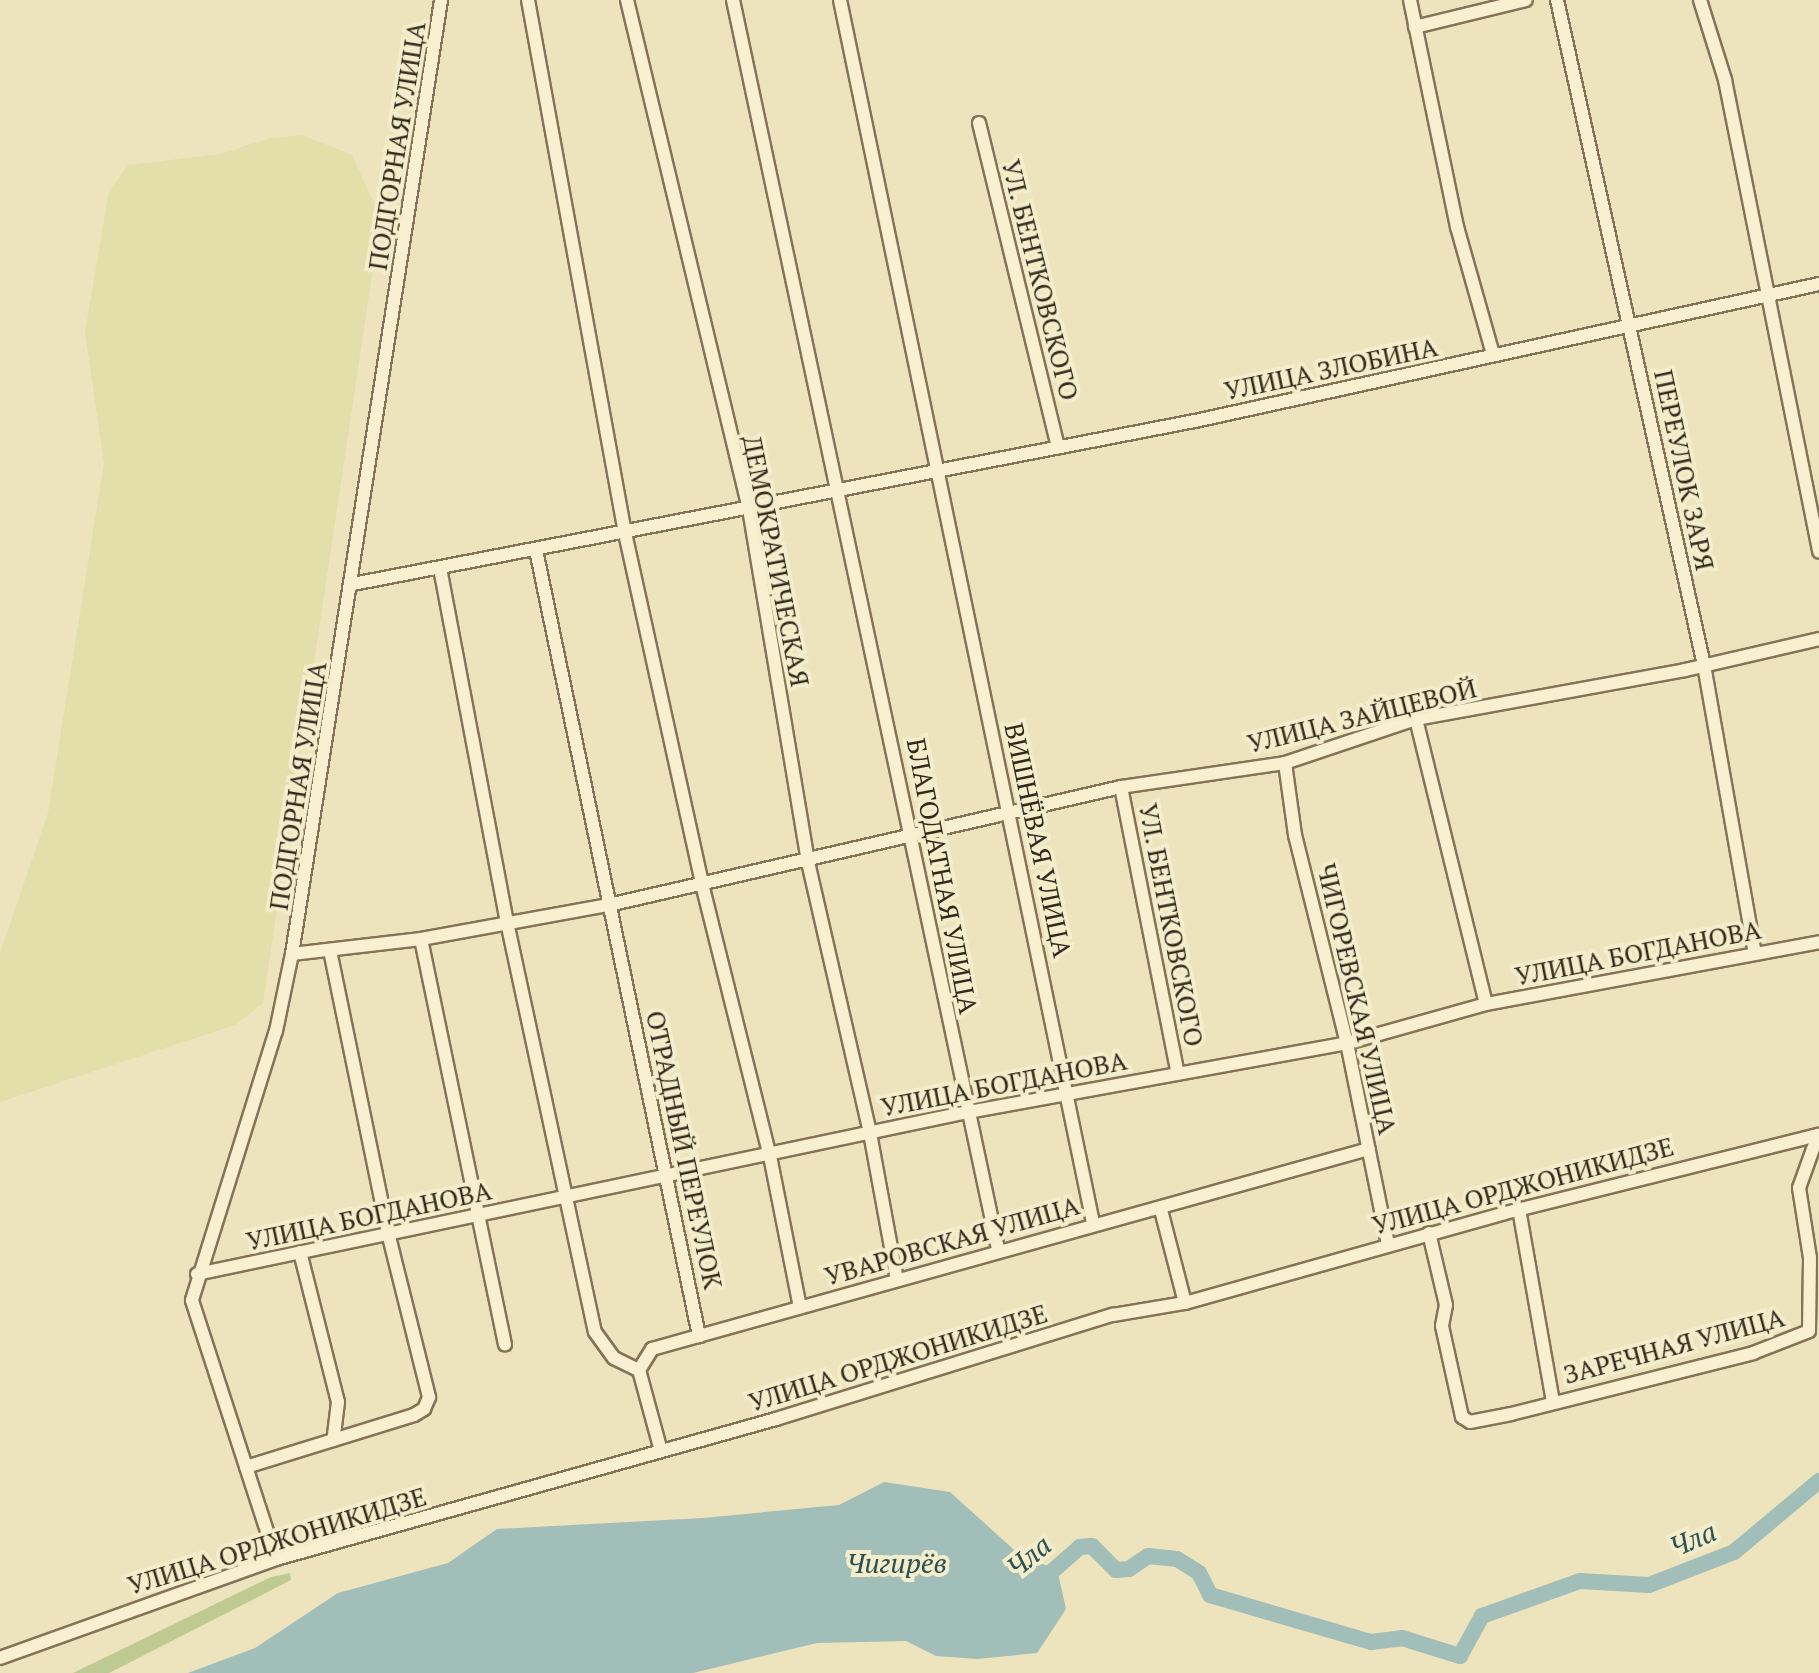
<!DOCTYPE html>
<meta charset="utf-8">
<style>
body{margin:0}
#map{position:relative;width:1819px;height:1673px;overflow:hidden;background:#ede3bd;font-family:"PT Serif",serif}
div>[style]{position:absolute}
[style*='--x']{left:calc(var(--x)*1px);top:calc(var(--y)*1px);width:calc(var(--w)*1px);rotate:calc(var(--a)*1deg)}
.farmland>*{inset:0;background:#e2dfab}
.green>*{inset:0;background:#beca92}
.water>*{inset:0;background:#a1beb8}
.river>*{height:16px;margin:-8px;padding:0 8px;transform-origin:8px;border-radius:8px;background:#a1beb8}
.roads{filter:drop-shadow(2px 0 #847357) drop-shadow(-2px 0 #847357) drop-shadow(0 2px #847357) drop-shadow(0 -2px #847357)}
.minor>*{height:12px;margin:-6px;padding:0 6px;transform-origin:6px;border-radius:6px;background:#f8f0d0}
span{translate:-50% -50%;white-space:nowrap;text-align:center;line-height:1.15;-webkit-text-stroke:8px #f4edcc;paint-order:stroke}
.street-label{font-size:26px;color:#33291b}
.water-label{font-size:28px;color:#2a5253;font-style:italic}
</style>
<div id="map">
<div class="farmland">
<div style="clip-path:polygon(302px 135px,352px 155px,379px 214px,378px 235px,263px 1003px,235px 1025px,0 1102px,0 953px,48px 813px,104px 463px,85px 332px,109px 191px,128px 165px,221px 154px,269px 138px)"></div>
</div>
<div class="green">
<div style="clip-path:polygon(290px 1573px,291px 1580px,109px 1673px,73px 1673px,271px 1577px)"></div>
</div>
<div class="water">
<div style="clip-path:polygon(884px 1482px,950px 1492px,1022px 1557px,1057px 1569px,1066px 1609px,1037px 1653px,977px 1659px,936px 1656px,906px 1641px,817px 1643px,693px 1673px,188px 1673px,255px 1648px,338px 1593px,448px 1563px,497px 1529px,703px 1518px,839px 1505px)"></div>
</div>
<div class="river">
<div style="--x:1040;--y:1582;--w:53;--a:-41.2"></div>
<div style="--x:1080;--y:1547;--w:12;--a:-5"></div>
<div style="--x:1092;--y:1546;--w:34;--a:45"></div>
<div style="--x:1116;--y:1570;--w:13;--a:-4"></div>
<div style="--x:1129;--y:1569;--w:23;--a:-34"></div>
<div style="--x:1148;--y:1556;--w:29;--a:6"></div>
<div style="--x:1177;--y:1559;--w:26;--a:32"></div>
<div style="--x:1199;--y:1573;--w:25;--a:63"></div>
<div style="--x:1210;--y:1595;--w:168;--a:16.3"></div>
<div style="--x:1371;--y:1642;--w:31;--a:-7"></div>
<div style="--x:1402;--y:1638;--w:61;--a:17.2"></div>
<div style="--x:1460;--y:1656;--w:46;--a:-61.2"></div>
<div style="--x:1482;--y:1616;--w:104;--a:-19.7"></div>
<div style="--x:1580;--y:1581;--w:69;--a:3.3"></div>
<div style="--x:1649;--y:1585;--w:91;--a:-21.2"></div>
<div style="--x:1734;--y:1552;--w:111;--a:-39.9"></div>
</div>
<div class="roads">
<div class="minor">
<div style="--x:528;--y:0;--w:542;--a:79.69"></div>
<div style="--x:625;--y:533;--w:359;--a:77.6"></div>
<div style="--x:702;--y:884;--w:280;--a:76"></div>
<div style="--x:770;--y:1156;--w:154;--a:78.8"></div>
<div style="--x:627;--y:0;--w:523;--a:76.52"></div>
<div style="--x:749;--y:509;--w:358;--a:80.5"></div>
<div style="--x:808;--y:862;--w:278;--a:77.1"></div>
<div style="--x:870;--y:1133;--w:149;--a:79.6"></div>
<div style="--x:733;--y:0;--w:1277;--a:78.02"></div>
<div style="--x:840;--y:0;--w:1249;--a:78.31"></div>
<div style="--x:1410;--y:0;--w:232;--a:78.3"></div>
<div style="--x:1457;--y:227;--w:132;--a:74.2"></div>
<div style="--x:1557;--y:0;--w:681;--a:77.54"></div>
<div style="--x:1704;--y:665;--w:292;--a:80"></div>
<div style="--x:1700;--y:0;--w:84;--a:72.6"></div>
<div style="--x:1725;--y:80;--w:481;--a:78.7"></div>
<div style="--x:1415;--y:27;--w:114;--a:-13.7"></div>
<div style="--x:979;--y:123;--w:334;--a:76.3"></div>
<div style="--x:536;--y:550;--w:803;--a:78.28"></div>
<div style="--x:440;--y:568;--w:360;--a:79.3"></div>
<div style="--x:507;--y:922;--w:419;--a:77.9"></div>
<div style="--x:595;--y:1332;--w:32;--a:54"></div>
<div style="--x:614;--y:1358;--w:28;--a:26"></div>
<div style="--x:353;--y:584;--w:858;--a:-10.96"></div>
<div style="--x:1195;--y:421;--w:639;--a:-12.38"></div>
<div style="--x:1416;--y:719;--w:293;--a:76.2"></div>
<div style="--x:1285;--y:763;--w:73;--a:82.1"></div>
<div style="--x:1295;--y:835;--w:214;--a:76"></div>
<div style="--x:1347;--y:1043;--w:205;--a:78.5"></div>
<div style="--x:1121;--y:787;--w:289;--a:78.8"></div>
<div style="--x:421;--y:939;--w:414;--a:78.3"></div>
<div style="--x:292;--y:954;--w:130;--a:-6.6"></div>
<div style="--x:421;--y:939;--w:195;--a:-10.3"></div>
<div style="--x:613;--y:904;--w:521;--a:-12.97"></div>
<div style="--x:1121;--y:787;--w:166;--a:-8.3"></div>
<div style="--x:1285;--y:763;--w:138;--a:-18.6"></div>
<div style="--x:1416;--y:719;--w:273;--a:-10.3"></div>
<div style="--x:1685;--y:670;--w:138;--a:-13"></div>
<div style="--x:1519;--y:1209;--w:196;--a:80"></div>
<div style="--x:1161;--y:1210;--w:96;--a:75.5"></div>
<div style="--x:1429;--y:1233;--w:74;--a:76.7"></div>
<div style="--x:1446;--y:1305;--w:21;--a:101"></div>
<div style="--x:1442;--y:1326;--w:93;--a:77.6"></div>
<div style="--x:1462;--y:1417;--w:9;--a:32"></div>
<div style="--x:1470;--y:1422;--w:42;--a:-11"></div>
<div style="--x:1511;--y:1414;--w:250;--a:-14.1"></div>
<div style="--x:1753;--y:1353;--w:60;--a:-21.4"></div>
<div style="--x:1809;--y:1331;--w:73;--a:-89.2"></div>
<div style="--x:1810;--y:1258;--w:71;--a:-98.9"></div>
<div style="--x:1799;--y:1188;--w:56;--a:-70.3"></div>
<div style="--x:300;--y:1252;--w:155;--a:75.8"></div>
<div style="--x:338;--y:1402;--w:38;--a:97"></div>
<div style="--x:197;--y:1274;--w:788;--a:-11.87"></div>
<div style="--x:968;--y:1112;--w:385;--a:-10.3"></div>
<div style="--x:1347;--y:1043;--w:144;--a:-15.7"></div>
<div style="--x:1486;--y:1004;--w:339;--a:-10.5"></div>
<div style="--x:661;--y:1451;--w:84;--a:-105.2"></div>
<div style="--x:639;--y:1370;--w:25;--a:-58"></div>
<div style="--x:652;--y:1349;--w:744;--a:-15.59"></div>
<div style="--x:246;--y:1467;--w:176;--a:-17.2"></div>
<div style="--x:414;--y:1415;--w:12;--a:-31"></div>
<div style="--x:424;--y:1409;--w:13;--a:-67"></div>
<div style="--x:429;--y:1397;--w:169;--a:-104"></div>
<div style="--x:388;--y:1233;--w:288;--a:-101.6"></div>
<div style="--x:276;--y:1559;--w:272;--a:-108"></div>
<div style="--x:192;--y:1300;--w:282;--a:-72.7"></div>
<div style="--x:276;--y:1031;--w:79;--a:-78.3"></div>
<div style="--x:292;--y:954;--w:966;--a:-81.12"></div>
<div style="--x:0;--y:1658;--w:293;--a:-19.7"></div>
<div style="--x:276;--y:1559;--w:519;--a:-15.64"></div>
<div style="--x:776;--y:1419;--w:353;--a:-17.2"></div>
<div style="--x:1113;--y:1315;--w:73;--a:-9.5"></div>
<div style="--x:1185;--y:1303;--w:332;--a:-15.7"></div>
<div style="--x:1505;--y:1213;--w:324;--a:-14"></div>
</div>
</div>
<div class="street-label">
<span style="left:397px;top:146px;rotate:-81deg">ПОДГОРНАЯ УЛИЦА</span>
<span style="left:1040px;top:280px;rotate:76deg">УЛ. БЕНТКОВСКОГО</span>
<span style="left:1331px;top:369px;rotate:-12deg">УЛИЦА ЗЛОБИНА</span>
<span style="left:1684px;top:470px;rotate:78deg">ПЕРЕУЛОК ЗАРЯ</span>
<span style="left:776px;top:561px;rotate:79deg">ДЕМОКРАТИЧЕСКАЯ</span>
<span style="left:1362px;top:716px;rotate:-14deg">УЛИЦА ЗАЙЦЕВОЙ</span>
<span style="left:298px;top:786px;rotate:-81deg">ПОДГОРНАЯ УЛИЦА</span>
<span style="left:1038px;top:840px;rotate:78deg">ВИШНЁВАЯ УЛИЦА</span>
<span style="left:942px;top:876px;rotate:79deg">БЛАГОДАТНАЯ УЛИЦА</span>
<span style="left:1171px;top:925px;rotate:79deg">УЛ. БЕНТКОВСКОГО</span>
<span style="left:1638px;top:953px;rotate:-11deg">УЛИЦА БОГДАНОВА</span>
<span style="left:1357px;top:999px;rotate:77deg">ЧИГОРЕВСКАЯ УЛИЦА</span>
<span style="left:1004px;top:1084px;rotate:-11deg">УЛИЦА БОГДАНОВА</span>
<span style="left:684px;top:1150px;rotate:78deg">ОТРАДНЫЙ ПЕРЕУЛОК</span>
<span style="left:1523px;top:1186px;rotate:-15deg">УЛИЦА ОРДЖОНИКИДЗЕ</span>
<span style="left:369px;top:1216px;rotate:-12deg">УЛИЦА БОГДАНОВА</span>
<span style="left:952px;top:1241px;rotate:-16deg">УВАРОВСКАЯ УЛИЦА</span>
<span style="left:1674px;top:1346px;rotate:-15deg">ЗАРЕЧНАЯ УЛИЦА</span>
<span style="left:898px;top:1358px;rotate:-17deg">УЛИЦА ОРДЖОНИКИДЗЕ</span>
<span style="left:277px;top:1541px;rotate:-17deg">УЛИЦА ОРДЖОНИКИДЗЕ</span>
</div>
<div class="water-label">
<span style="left:1693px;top:1539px;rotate:-23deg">Чла</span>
<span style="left:1029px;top:1556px;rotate:-39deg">Чла</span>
<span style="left:897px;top:1563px">Чигирёв</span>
</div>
</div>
